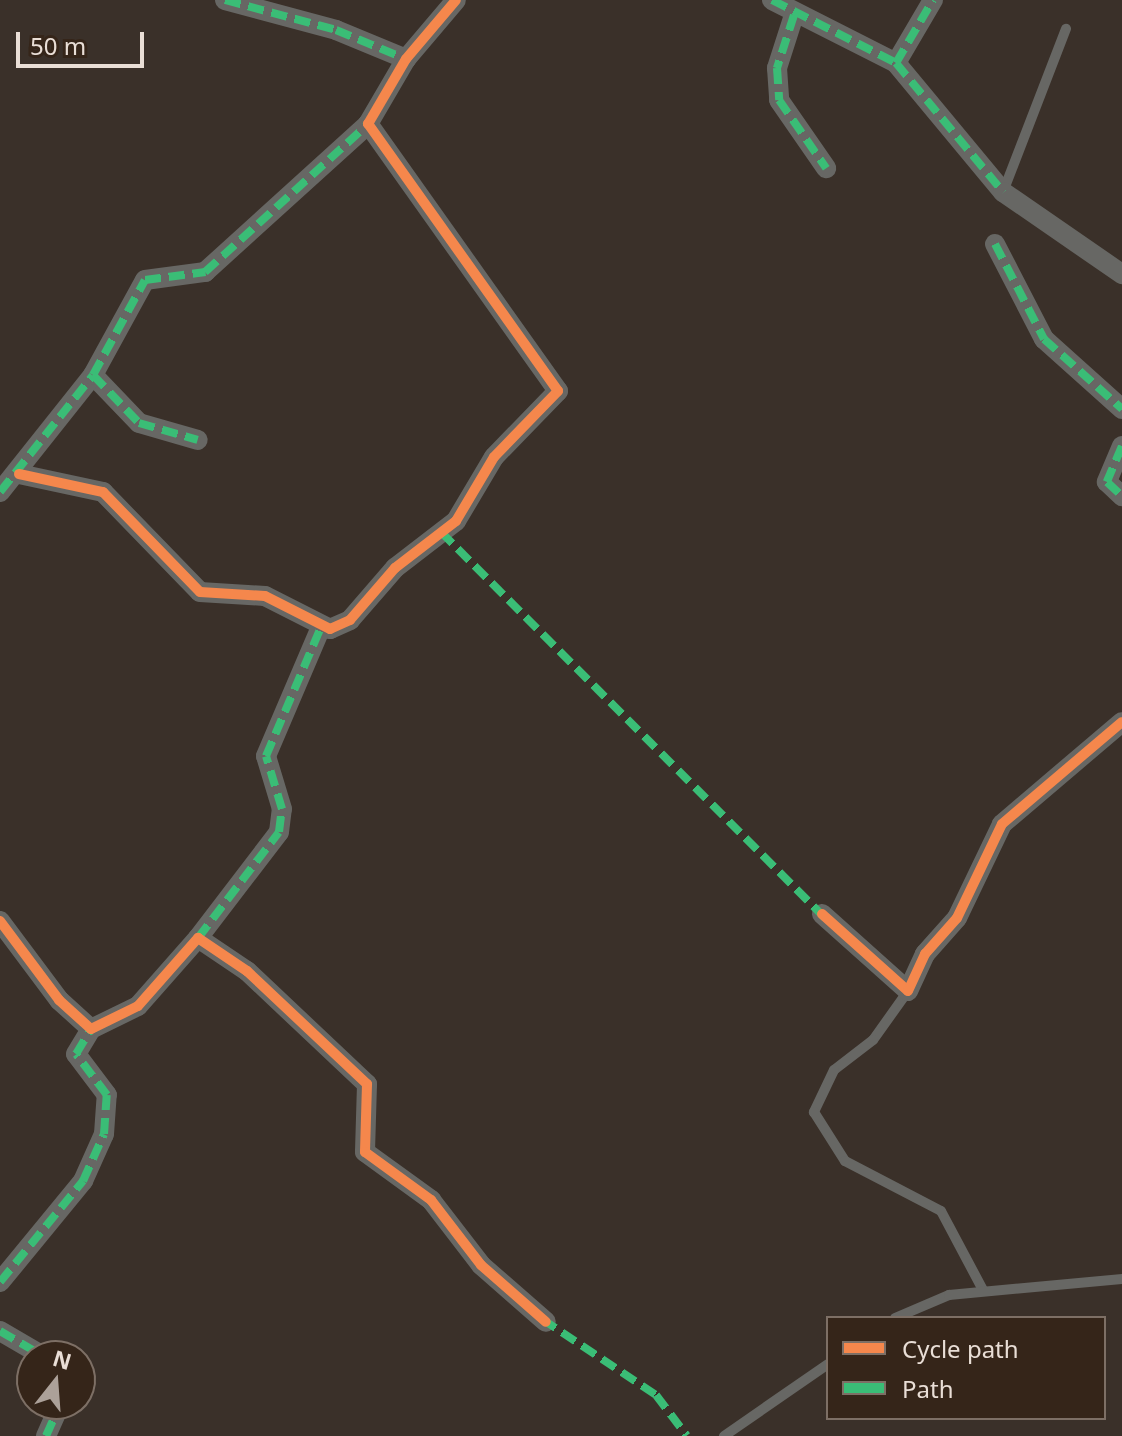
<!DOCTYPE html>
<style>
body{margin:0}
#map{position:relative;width:1122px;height:1436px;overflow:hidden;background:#3a3029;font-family:"Noto Sans",sans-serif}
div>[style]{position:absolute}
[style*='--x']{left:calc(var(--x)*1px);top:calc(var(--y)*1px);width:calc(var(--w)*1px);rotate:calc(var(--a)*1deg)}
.lane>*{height:10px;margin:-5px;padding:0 5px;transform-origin:5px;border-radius:5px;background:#676764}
.street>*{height:20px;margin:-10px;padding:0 10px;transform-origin:10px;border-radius:10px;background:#676764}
.quiet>*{height:8px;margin-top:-4px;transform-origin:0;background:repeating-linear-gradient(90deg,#3abd76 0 16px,transparent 0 24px)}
.cycleway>*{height:10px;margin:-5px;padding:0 5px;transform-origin:5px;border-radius:5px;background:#f5874c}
span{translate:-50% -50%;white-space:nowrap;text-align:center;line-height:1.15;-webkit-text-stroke:8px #352519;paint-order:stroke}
.legend{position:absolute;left:826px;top:1316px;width:280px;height:104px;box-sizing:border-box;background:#352519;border:2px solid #7d6f65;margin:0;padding:10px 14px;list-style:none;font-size:24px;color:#e9ded6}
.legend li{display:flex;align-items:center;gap:16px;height:40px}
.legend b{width:40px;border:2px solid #7d6f65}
.north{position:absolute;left:16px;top:1340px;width:80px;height:80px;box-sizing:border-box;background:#352519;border:2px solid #7d6f65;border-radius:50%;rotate:17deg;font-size:22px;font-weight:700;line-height:32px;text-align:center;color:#e9ded6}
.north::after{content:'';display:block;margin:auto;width:28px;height:36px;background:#aca199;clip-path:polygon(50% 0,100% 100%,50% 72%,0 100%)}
.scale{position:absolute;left:16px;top:32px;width:128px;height:36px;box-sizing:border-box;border:4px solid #e9ded6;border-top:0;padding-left:10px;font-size:24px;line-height:28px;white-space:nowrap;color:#e9ded6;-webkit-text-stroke:6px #352519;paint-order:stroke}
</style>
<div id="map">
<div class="lane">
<div style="--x:1003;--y:192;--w:175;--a:-68.9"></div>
<div style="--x:908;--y:991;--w:60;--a:125.5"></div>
<div style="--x:873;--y:1040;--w:49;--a:142.4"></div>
<div style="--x:834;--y:1070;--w:47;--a:115.5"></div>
<div style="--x:814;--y:1112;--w:58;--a:57.7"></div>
<div style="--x:845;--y:1161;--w:108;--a:27.5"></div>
<div style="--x:941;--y:1211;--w:89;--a:62"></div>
<div style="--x:895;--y:1318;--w:59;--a:-23.1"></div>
<div style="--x:949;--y:1295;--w:174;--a:-5.3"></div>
<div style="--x:724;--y:1436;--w:126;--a:-34.7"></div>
</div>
<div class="street">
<div style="--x:225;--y:0;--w:115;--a:15.1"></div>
<div style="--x:336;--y:30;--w:76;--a:22.5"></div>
<div style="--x:772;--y:0;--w:139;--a:26.9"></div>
<div style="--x:896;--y:63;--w:168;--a:50.3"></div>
<div style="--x:1003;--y:192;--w:145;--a:34.6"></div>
<div style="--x:794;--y:15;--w:56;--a:107.8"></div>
<div style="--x:777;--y:68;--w:32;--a:86"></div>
<div style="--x:779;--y:100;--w:83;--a:55.3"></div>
<div style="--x:896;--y:63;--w:73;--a:-59.6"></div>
<div style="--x:995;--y:244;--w:107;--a:62.7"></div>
<div style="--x:1044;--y:339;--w:105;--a:41.9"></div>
<div style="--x:93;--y:375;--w:66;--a:46.2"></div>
<div style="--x:139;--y:423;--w:61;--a:16.1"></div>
<div style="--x:1122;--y:446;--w:39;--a:113"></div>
<div style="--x:1107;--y:482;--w:21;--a:43"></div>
<div style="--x:19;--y:474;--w:86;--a:12.1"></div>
<div style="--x:103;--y:492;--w:139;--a:45.9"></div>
<div style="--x:200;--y:592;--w:65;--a:3.5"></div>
<div style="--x:265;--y:596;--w:73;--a:26.9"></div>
<div style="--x:330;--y:629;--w:22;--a:-24"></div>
<div style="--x:350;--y:620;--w:69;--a:-49.1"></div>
<div style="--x:395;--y:568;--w:77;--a:-37.6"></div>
<div style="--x:456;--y:521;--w:74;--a:-59.3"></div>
<div style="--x:494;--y:457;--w:92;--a:-45.9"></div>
<div style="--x:558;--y:391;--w:328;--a:-125.4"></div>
<div style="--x:368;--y:124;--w:75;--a:-59.7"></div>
<div style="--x:406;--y:59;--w:77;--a:-49.7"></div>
<div style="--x:0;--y:492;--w:149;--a:-51.5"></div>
<div style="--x:93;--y:375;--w:108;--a:-61.3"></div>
<div style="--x:145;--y:280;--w:61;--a:-7.6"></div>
<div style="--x:205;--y:272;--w:220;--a:-42.2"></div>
<div style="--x:822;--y:914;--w:115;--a:41.8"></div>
<div style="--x:908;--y:991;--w:41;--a:-65.3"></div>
<div style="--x:925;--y:954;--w:48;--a:-48.4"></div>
<div style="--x:957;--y:918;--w:104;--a:-64.4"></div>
<div style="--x:1002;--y:824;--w:157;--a:-40.4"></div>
<div style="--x:0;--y:921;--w:99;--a:53.2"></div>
<div style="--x:59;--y:1000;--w:43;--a:42.2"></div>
<div style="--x:91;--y:1029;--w:52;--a:-26.1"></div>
<div style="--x:138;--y:1006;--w:91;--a:-48.6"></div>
<div style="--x:198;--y:938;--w:59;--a:34"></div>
<div style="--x:247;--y:971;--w:165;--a:43.3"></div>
<div style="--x:367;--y:1084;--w:68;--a:91.7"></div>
<div style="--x:365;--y:1152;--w:82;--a:36"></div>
<div style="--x:431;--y:1200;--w:82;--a:52.4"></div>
<div style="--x:481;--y:1265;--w:86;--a:41.2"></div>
<div style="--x:198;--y:938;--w:133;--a:-52.6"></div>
<div style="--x:279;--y:832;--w:23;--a:-83"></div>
<div style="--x:282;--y:809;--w:55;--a:-106.8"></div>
<div style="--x:266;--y:756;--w:140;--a:-66.9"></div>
<div style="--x:0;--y:1282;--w:131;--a:-50.6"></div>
<div style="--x:83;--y:1181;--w:51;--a:-65.9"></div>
<div style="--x:104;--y:1134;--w:39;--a:-86"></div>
<div style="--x:107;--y:1095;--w:51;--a:-127.1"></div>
<div style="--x:76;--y:1054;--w:29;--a:-59"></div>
<div style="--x:0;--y:1331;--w:50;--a:30.2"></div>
<div style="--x:46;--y:1436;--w:35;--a:-66"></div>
</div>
<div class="quiet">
<div style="--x:225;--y:0;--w:115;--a:15.1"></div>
<div style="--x:336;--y:30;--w:76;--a:22.5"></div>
<div style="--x:772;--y:0;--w:139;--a:26.9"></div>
<div style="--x:896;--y:63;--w:168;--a:50.3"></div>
<div style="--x:794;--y:15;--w:56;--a:107.8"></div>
<div style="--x:777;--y:68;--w:32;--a:86"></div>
<div style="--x:779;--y:100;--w:83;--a:55.3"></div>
<div style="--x:896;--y:63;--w:73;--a:-59.6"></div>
<div style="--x:995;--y:244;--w:107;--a:62.7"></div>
<div style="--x:1044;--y:339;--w:105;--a:41.9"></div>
<div style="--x:93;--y:375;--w:66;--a:46.2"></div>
<div style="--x:139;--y:423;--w:61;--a:16.1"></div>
<div style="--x:1122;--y:446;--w:39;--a:113"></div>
<div style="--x:1107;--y:482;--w:21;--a:43"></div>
<div style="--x:0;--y:492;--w:149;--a:-51.5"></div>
<div style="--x:93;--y:375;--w:108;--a:-61.3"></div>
<div style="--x:145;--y:280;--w:61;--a:-7.6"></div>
<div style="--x:205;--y:272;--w:220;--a:-42.2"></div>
<div style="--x:441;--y:532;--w:544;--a:45.15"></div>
<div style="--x:198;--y:938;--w:133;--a:-52.6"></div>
<div style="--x:279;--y:832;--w:23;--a:-83"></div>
<div style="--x:282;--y:809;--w:55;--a:-106.8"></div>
<div style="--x:266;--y:756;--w:140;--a:-66.9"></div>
<div style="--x:0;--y:1282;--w:131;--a:-50.6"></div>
<div style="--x:83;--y:1181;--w:51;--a:-65.9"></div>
<div style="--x:104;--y:1134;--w:39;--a:-86"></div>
<div style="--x:107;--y:1095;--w:51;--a:-127.1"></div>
<div style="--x:76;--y:1054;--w:29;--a:-59"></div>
<div style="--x:542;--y:1319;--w:137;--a:33.7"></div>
<div style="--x:656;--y:1395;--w:51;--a:52.9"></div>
<div style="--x:0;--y:1331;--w:50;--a:30.2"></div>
<div style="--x:46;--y:1436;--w:35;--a:-66"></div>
</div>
<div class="cycleway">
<div style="--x:19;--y:474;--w:86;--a:12.1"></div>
<div style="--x:103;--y:492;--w:139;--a:45.9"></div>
<div style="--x:200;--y:592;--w:65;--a:3.5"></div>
<div style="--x:265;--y:596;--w:73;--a:26.9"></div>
<div style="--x:330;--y:629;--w:22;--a:-24"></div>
<div style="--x:350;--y:620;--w:69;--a:-49.1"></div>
<div style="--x:395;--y:568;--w:77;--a:-37.6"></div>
<div style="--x:456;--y:521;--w:74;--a:-59.3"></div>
<div style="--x:494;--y:457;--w:92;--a:-45.9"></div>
<div style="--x:558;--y:391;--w:328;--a:-125.4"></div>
<div style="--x:368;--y:124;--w:75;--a:-59.7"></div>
<div style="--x:406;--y:59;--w:77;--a:-49.7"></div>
<div style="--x:822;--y:914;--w:115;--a:41.8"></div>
<div style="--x:908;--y:991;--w:41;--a:-65.3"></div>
<div style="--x:925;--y:954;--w:48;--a:-48.4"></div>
<div style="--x:957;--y:918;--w:104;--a:-64.4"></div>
<div style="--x:1002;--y:824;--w:157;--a:-40.4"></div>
<div style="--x:0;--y:921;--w:99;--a:53.2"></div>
<div style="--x:59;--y:1000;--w:43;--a:42.2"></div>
<div style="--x:91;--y:1029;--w:52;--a:-26.1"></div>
<div style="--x:138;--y:1006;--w:91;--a:-48.6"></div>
<div style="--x:198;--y:938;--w:59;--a:34"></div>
<div style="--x:247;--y:971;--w:165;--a:43.3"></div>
<div style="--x:367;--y:1084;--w:68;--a:91.7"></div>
<div style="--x:365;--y:1152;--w:82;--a:36"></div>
<div style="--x:431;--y:1200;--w:82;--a:52.4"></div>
<div style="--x:481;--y:1265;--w:86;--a:41.2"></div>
</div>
<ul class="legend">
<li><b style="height:10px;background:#f5874c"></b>Cycle path</li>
<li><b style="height:10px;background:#3abd76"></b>Path</li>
</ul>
<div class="north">N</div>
<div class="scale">50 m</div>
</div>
